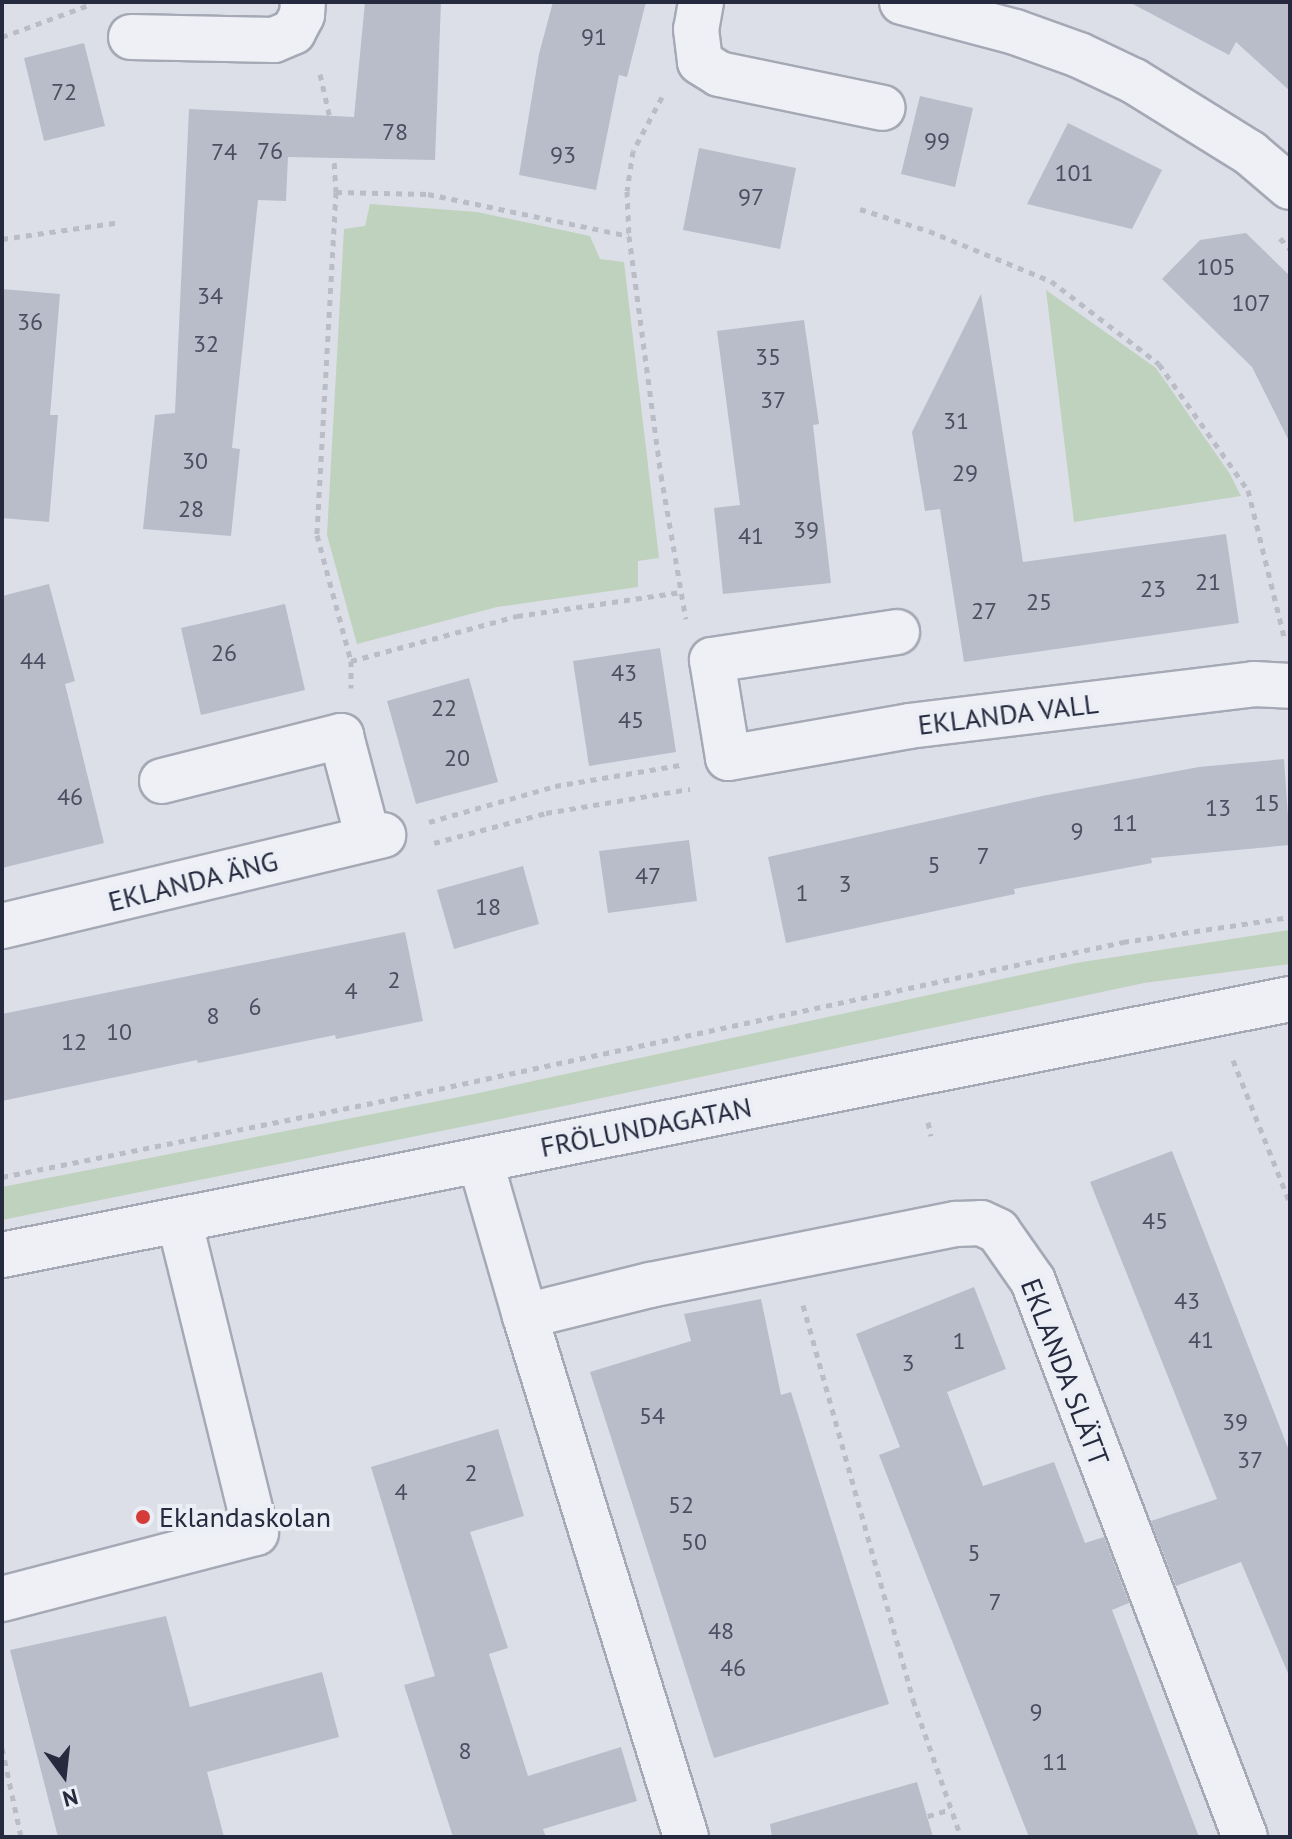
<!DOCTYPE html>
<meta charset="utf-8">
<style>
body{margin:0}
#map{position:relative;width:1292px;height:1839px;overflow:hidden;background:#dcdfe7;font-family:"PT Sans",sans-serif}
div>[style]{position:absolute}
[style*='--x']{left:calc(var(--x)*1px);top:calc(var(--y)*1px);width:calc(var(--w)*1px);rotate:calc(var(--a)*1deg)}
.green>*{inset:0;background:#bfd2bd}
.building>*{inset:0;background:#b9bdca}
.path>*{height:5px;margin-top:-2.5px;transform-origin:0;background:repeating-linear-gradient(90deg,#babdc6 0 6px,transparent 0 12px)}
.roads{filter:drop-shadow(2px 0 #a5a9b5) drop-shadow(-2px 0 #a5a9b5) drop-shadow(0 2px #a5a9b5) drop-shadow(0 -2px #a5a9b5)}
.minor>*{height:44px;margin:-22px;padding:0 22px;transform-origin:22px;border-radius:22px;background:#eff0f6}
.dots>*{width:22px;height:22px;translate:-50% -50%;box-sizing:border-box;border:4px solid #eceef5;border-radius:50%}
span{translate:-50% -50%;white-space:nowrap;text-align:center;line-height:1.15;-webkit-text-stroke:8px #eceef5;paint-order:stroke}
.number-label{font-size:24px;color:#4a4f62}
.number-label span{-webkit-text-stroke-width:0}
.street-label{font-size:28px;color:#252a3f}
.poi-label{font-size:28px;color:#252a3f}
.left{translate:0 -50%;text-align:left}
.frame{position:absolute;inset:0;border:4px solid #252a3f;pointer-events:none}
.north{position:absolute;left:24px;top:1735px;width:80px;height:80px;-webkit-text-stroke:6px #eceef5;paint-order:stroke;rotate:165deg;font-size:22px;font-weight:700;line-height:32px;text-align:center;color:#252a3f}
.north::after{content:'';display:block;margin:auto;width:28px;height:36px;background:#252a3f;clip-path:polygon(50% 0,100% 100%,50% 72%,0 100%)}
</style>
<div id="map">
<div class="green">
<div style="clip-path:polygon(370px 204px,477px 212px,590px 236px,600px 259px,624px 262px,659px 558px,638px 561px,638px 587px,497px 607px,357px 644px,327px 535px,344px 229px,365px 226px)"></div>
<div style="clip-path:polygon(1046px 290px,1156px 368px,1230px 474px,1241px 496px,1074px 522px)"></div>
<div style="clip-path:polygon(1290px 930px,1290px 964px,1144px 983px,564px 1106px,2px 1220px,2px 1187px,474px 1094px,1076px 963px)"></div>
</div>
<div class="building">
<div style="clip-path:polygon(365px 2px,441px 2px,435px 160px,288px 157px,286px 201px,258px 200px,232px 448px,240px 449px,231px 536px,143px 529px,155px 415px,175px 413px,189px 109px,354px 117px)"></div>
<div style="clip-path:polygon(553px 2px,646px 2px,627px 77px,619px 75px,596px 190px,519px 175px,539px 54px)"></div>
<div style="clip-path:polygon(1129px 2px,1290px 2px,1290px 91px,1236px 42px,1229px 55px)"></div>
<div style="clip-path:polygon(84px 43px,105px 126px,44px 141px,24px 58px)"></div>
<div style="clip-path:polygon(920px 96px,973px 108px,955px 187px,901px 174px)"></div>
<div style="clip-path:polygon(1068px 123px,1162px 170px,1132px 229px,1027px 204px)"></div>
<div style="clip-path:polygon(699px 148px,796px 168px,780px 249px,683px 230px)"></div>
<div style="clip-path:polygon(1246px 233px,1290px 276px,1290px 443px,1252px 367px,1162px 279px,1200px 240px)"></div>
<div style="clip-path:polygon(2px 289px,60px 294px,50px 415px,58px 415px,49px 522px,2px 518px)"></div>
<div style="clip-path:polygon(981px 294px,1023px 562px,1226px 534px,1239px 623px,964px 662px,940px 509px,925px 511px,912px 432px)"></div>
<div style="clip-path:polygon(804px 320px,819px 424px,813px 425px,831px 583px,723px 594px,714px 508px,740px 505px,717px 331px)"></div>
<div style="clip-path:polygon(49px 584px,75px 681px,65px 684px,104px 843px,2px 868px,2px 596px)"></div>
<div style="clip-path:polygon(285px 604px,305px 690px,201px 715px,181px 628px)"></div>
<div style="clip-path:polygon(660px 648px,676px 752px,589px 766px,573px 661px)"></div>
<div style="clip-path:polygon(469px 678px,498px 782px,416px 804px,387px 701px)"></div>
<div style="clip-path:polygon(1284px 759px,1290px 845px,1151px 858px,1152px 863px,1014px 889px,1015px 894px,786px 943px,768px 857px,1042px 796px,1199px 767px)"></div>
<div style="clip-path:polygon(689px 840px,697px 901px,608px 913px,599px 851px)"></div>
<div style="clip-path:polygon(523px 866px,539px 924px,454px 949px,437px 890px)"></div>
<div style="clip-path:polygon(405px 932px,423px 1021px,336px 1039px,335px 1035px,198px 1063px,197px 1060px,2px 1101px,2px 1014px)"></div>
<div style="clip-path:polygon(1172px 1151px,1290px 1453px,1290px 1678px,1241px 1562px,1176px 1586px,1151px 1521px,1217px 1499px,1090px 1182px)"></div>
<div style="clip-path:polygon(974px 1287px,1006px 1369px,947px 1392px,983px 1486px,1054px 1462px,1085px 1543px,1104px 1537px,1129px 1603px,1112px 1610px,1199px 1837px,1029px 1837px,879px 1455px,900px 1447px,856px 1334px)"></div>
<div style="clip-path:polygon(761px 1299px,781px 1395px,791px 1392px,889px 1704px,714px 1758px,590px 1372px,691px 1341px,684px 1314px)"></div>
<div style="clip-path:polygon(498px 1429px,524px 1516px,470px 1532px,508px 1648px,489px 1654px,528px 1776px,621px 1747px,637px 1801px,543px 1829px,546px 1837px,453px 1837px,404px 1685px,435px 1676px,371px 1467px)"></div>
<div style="clip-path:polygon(166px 1616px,190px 1707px,322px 1672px,339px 1737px,207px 1772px,224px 1837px,58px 1837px,10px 1650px)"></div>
<div style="clip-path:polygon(917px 1782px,933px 1837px,772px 1837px,770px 1824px)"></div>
</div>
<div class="path">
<div style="--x:2;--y:37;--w:95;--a:-20.3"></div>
<div style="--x:320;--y:74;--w:54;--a:77.2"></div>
<div style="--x:332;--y:127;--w:65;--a:86.5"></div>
<div style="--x:336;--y:192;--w:344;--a:93.2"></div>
<div style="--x:317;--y:535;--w:131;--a:74.9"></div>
<div style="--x:351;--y:661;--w:27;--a:90"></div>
<div style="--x:662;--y:97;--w:61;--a:118.2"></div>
<div style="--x:633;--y:151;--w:40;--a:98.5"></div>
<div style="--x:627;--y:191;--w:45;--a:87.5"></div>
<div style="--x:629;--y:236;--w:241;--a:82.4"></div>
<div style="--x:661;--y:475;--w:146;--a:80.2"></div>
<div style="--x:336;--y:192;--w:92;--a:1.2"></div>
<div style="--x:428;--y:194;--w:205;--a:11.8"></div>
<div style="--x:860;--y:209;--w:72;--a:17.7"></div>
<div style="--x:929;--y:231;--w:132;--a:22.3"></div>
<div style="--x:1051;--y:281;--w:136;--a:37.5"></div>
<div style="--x:1159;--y:364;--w:154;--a:54.8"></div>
<div style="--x:1248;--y:490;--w:151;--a:76.2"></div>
<div style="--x:1280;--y:238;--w:15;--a:48"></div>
<div style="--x:2;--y:239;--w:120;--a:-8.1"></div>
<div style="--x:351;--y:661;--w:172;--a:-15.2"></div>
<div style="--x:517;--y:616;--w:166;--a:-8.3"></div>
<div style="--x:429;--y:822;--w:131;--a:-15.9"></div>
<div style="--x:555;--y:786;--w:127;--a:-9.5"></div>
<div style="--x:434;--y:843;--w:116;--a:-15"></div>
<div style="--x:546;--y:813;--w:146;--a:-9.5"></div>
<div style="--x:1233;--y:1060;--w:154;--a:68.3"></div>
<div style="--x:928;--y:1122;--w:14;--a:78"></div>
<div style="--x:2;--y:1177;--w:398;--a:-11.3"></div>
<div style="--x:392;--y:1099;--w:748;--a:-12.12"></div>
<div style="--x:1123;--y:942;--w:169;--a:-8.5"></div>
<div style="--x:803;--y:1305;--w:410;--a:74.4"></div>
<div style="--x:913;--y:1700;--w:145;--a:70.7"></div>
<div style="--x:2;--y:1748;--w:91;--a:77.9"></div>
<div style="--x:859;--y:1837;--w:96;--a:-16.9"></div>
</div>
<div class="roads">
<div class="minor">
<div style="--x:701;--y:2;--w:27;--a:100"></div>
<div style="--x:696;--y:29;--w:33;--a:83"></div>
<div style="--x:700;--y:62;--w:22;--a:32"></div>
<div style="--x:719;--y:74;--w:167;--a:11.7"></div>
<div style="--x:902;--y:2;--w:117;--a:14.9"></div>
<div style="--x:1015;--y:32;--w:68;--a:19.8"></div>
<div style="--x:1079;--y:55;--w:61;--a:25.3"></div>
<div style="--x:1134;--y:81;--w:137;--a:31.8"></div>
<div style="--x:1250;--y:153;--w:52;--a:40.4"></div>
<div style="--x:131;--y:37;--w:143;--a:1.2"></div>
<div style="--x:274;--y:40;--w:21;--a:-23"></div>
<div style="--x:293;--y:32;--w:19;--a:-62"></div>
<div style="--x:302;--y:15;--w:13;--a:-86"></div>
<div style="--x:897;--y:632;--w:187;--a:171.4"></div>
<div style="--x:712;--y:660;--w:99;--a:80.7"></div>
<div style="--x:728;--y:758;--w:184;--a:-10"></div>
<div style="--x:909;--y:726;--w:348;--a:-6.9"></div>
<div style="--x:1254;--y:684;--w:36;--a:3"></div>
<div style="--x:162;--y:781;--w:185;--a:-14.1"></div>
<div style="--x:341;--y:736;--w:106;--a:75.2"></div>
<div style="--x:2;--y:926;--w:392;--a:-13.4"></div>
<div style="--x:480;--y:1160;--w:162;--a:73.9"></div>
<div style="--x:525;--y:1316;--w:545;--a:72.83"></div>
<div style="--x:2;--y:1255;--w:1313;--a:-11.24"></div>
<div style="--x:525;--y:1316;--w:129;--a:-13.9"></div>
<div style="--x:650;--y:1285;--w:312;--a:-11.3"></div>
<div style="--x:956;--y:1224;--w:25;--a:-2"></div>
<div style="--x:981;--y:1223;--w:19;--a:25"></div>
<div style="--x:998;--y:1231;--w:61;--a:55"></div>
<div style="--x:1033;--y:1281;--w:595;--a:69.13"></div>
<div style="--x:2;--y:1599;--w:262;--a:-14.6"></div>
<div style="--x:256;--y:1533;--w:322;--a:-103.8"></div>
</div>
</div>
<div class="dots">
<div style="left:143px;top:1517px;background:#d53c39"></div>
</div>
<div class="number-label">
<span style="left:594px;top:37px">91</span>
<span style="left:64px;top:92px">72</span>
<span style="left:395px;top:132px">78</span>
<span style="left:937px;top:141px">99</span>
<span style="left:270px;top:151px">76</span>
<span style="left:224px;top:152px">74</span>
<span style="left:563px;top:155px">93</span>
<span style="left:1074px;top:173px">101</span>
<span style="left:751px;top:197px">97</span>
<span style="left:1216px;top:267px">105</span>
<span style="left:210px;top:296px">34</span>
<span style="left:1251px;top:303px">107</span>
<span style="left:30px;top:322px">36</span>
<span style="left:206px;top:344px">32</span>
<span style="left:768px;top:357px">35</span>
<span style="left:773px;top:400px">37</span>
<span style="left:956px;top:421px">31</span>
<span style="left:195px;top:461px">30</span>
<span style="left:965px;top:473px">29</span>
<span style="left:191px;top:509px">28</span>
<span style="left:806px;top:530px">39</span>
<span style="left:751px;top:536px">41</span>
<span style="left:1208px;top:582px">21</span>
<span style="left:1153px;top:589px">23</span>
<span style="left:1039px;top:602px">25</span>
<span style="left:984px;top:611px">27</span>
<span style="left:224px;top:653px">26</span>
<span style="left:33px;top:661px">44</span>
<span style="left:624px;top:673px">43</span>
<span style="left:444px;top:708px">22</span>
<span style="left:631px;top:720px">45</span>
<span style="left:457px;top:758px">20</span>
<span style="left:70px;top:797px">46</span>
<span style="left:1267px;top:803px">15</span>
<span style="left:1218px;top:808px">13</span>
<span style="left:1125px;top:823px">11</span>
<span style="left:1077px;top:831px">9</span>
<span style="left:983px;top:856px">7</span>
<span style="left:934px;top:865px">5</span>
<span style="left:648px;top:876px">47</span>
<span style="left:845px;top:884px">3</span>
<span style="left:802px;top:893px">1</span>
<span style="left:488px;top:907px">18</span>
<span style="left:394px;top:980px">2</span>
<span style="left:351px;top:991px">4</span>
<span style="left:255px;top:1007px">6</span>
<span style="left:213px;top:1016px">8</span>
<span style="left:119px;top:1032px">10</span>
<span style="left:74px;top:1042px">12</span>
<span style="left:1155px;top:1221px">45</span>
<span style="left:1187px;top:1301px">43</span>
<span style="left:1201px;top:1340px">41</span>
<span style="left:959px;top:1341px">1</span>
<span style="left:908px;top:1363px">3</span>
<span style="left:652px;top:1416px">54</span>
<span style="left:1235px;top:1422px">39</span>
<span style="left:1250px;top:1460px">37</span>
<span style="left:471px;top:1473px">2</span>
<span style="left:401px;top:1492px">4</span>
<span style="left:681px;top:1505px">52</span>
<span style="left:694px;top:1542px">50</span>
<span style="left:974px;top:1553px">5</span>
<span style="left:995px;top:1602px">7</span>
<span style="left:721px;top:1631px">48</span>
<span style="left:733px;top:1668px">46</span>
<span style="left:1036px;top:1712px">9</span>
<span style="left:465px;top:1751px">8</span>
<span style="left:1055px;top:1762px">11</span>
</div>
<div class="street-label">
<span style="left:1008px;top:714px;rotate:-7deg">EKLANDA VALL</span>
<span style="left:193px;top:881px;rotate:-14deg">EKLANDA ÄNG</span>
<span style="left:646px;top:1127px;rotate:-11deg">FRÖLUNDAGATAN</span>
<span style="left:1065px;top:1372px;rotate:69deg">EKLANDA SLÄTT</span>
</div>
<div class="poi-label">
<span class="left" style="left:159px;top:1517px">Eklandaskolan</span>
</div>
<div class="frame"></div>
<div class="north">N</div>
</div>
